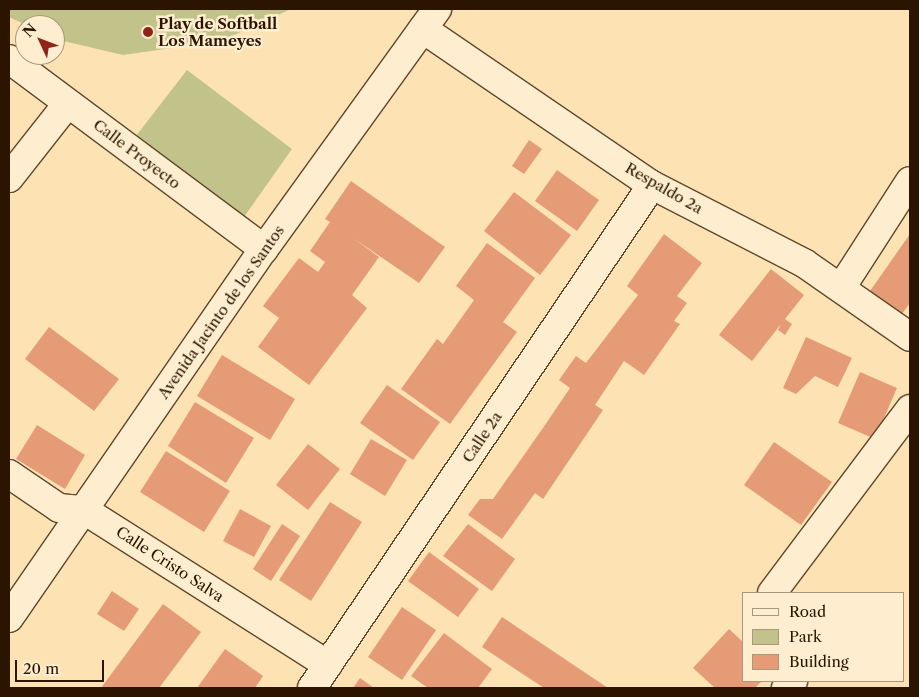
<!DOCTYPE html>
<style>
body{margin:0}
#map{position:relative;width:919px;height:697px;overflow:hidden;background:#fde3b3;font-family:"Libre Caslon Text",serif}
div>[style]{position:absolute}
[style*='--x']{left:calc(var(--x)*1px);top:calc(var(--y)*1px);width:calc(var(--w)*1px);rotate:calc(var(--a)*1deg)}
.green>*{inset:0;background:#c1c38b}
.building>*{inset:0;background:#e59b75}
.roads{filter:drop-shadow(1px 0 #60482d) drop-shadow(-1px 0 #60482d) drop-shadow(0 1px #60482d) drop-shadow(0 -1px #60482d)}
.minor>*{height:28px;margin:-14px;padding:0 14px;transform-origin:14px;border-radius:14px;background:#feedce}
.secondary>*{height:28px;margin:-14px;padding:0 14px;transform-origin:14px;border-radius:14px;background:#feedce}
.dots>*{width:14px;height:14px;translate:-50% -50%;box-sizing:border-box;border:2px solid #feedce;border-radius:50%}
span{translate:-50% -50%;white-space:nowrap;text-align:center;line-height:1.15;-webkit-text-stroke:5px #feedce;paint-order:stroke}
.poi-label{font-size:15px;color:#2c1500;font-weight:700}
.left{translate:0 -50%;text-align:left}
.street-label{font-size:15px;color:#2c1500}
.frame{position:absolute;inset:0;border:10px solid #2c1500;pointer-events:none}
.legend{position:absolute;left:742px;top:592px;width:162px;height:90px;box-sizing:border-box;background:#feedce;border:1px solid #aa977c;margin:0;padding:6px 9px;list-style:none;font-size:15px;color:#2c1500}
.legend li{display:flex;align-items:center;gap:10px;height:25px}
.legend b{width:25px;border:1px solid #aa977c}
.north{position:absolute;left:15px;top:15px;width:50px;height:50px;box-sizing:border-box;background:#feedce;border:1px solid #aa977c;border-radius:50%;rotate:313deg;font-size:14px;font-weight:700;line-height:20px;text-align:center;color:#2c1500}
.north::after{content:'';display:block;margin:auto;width:18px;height:22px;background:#8f2418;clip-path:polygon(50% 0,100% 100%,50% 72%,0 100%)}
.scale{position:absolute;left:15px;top:660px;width:89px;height:22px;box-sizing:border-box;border:2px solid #2c1500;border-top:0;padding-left:6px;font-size:15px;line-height:18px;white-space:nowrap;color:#2c1500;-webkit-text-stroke:4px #feedce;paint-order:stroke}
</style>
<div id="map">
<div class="green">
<div style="clip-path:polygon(9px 9px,291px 9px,221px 41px,123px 55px,55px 39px,55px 25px,26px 25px,9px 17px)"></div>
<div style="clip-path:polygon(187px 70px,292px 149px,244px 217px,136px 136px)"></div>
</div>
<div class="building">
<div style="clip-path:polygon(529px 140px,542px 149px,524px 174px,512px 166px)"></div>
<div style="clip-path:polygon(557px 170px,599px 200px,577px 231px,535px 201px)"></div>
<div style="clip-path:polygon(351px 181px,445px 247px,419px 283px,353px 238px,379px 257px,352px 295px,367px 308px,309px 385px,258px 347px,279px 318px,263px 306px,299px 258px,318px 272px,325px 262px,310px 251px,330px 222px,325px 219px)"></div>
<div style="clip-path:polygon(514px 192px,571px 235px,540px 275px,484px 231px)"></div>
<div style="clip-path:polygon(664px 234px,702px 263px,677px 296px,687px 303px,674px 321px,680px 324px,644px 375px,624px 361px,595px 405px,603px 410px,543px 499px,535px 493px,502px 539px,468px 515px,480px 499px,493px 499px,543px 428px,570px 388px,559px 380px,576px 356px,586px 363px,638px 295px,627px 286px)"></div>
<div style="clip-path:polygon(910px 234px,910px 303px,902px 314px,870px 291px)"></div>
<div style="clip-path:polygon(487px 243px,535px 278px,503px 322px,517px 332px,450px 424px,401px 389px,437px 339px,443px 344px,474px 300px,456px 286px)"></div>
<div style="clip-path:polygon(771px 269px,804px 295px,785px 319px,792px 324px,785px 335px,778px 330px,781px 324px,752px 361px,719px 335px)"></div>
<div style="clip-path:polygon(49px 327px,119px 379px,94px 411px,25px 359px)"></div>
<div style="clip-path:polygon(806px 337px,852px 358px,838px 387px,815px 376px,796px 394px,783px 388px)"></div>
<div style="clip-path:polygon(222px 355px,295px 399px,270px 440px,197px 396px)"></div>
<div style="clip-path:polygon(860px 372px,897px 388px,875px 439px,838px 423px)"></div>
<div style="clip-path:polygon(387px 385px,440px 422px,413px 460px,360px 423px)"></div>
<div style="clip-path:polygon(195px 402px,254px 438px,226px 483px,168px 446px)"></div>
<div style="clip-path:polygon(37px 425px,85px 455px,65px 489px,16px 459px)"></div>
<div style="clip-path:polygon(371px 439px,407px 460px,385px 496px,350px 474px)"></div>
<div style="clip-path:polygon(774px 442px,832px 482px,801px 525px,744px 485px)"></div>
<div style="clip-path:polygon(308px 444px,340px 469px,308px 510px,276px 485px)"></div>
<div style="clip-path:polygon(166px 451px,230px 491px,204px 532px,140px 492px)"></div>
<div style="clip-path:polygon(330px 502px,362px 522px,311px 601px,279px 580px)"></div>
<div style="clip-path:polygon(240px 509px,271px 526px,254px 557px,223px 541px)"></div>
<div style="clip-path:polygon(282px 524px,300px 536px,271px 581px,253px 569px)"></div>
<div style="clip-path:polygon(468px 524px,515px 559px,492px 591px,443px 556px)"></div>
<div style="clip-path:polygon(429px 552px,479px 589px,458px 617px,408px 581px)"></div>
<div style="clip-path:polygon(112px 591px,139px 609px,124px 631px,97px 614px)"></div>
<div style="clip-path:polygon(163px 604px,201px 632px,159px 688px,101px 688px)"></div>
<div style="clip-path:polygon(402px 607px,436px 630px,402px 680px,368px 657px)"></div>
<div style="clip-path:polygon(502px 617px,608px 688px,544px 688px,482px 647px)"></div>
<div style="clip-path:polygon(729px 629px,743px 642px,743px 681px,762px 681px,755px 688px,715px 688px,693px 668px)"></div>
<div style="clip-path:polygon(444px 633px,492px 669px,478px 688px,428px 688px,411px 676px)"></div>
<div style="clip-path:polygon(225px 649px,263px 676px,255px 688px,197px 688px)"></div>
<div style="clip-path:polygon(360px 678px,374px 688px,353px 688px)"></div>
</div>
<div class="roads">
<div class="minor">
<div style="--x:423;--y:29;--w:277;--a:34.3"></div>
<div style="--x:652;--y:185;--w:171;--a:27.2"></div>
<div style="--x:804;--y:263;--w:129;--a:34.9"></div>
<div style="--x:9;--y:59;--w:318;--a:36.7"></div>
<div style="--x:9;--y:178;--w:95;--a:-51.8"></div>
<div style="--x:841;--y:288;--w:127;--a:-57.2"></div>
<div style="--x:9;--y:474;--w:60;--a:34.2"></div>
<div style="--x:59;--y:508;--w:25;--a:5"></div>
<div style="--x:84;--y:510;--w:289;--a:32.4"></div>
<div style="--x:772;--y:593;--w:230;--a:-53.1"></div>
<div style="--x:312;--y:688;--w:607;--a:-55.94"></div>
<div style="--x:786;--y:688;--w:10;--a:-45"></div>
</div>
<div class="secondary">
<div style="--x:9;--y:618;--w:449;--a:-55.4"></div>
<div style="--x:264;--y:249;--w:296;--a:-54.2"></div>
</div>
</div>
<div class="dots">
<div style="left:148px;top:32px;background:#8f2418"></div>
</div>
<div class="poi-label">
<span class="left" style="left:158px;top:32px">Play de Softball<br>Los Mameyes</span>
</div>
<div class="street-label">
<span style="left:137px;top:154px;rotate:37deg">Calle Proyecto</span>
<span style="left:664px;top:188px;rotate:30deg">Respaldo 2a</span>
<span style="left:221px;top:312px;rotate:-55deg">Avenida Jacinto de los Santos</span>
<span style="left:482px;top:437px;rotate:-56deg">Calle 2a</span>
<span style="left:170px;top:564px;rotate:33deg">Calle Cristo Salva</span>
</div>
<div class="frame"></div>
<ul class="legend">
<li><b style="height:6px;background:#feedce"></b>Road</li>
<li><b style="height:14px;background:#c1c38b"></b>Park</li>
<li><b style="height:14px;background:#e59b75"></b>Building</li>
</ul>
<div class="north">N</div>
<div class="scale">20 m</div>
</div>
